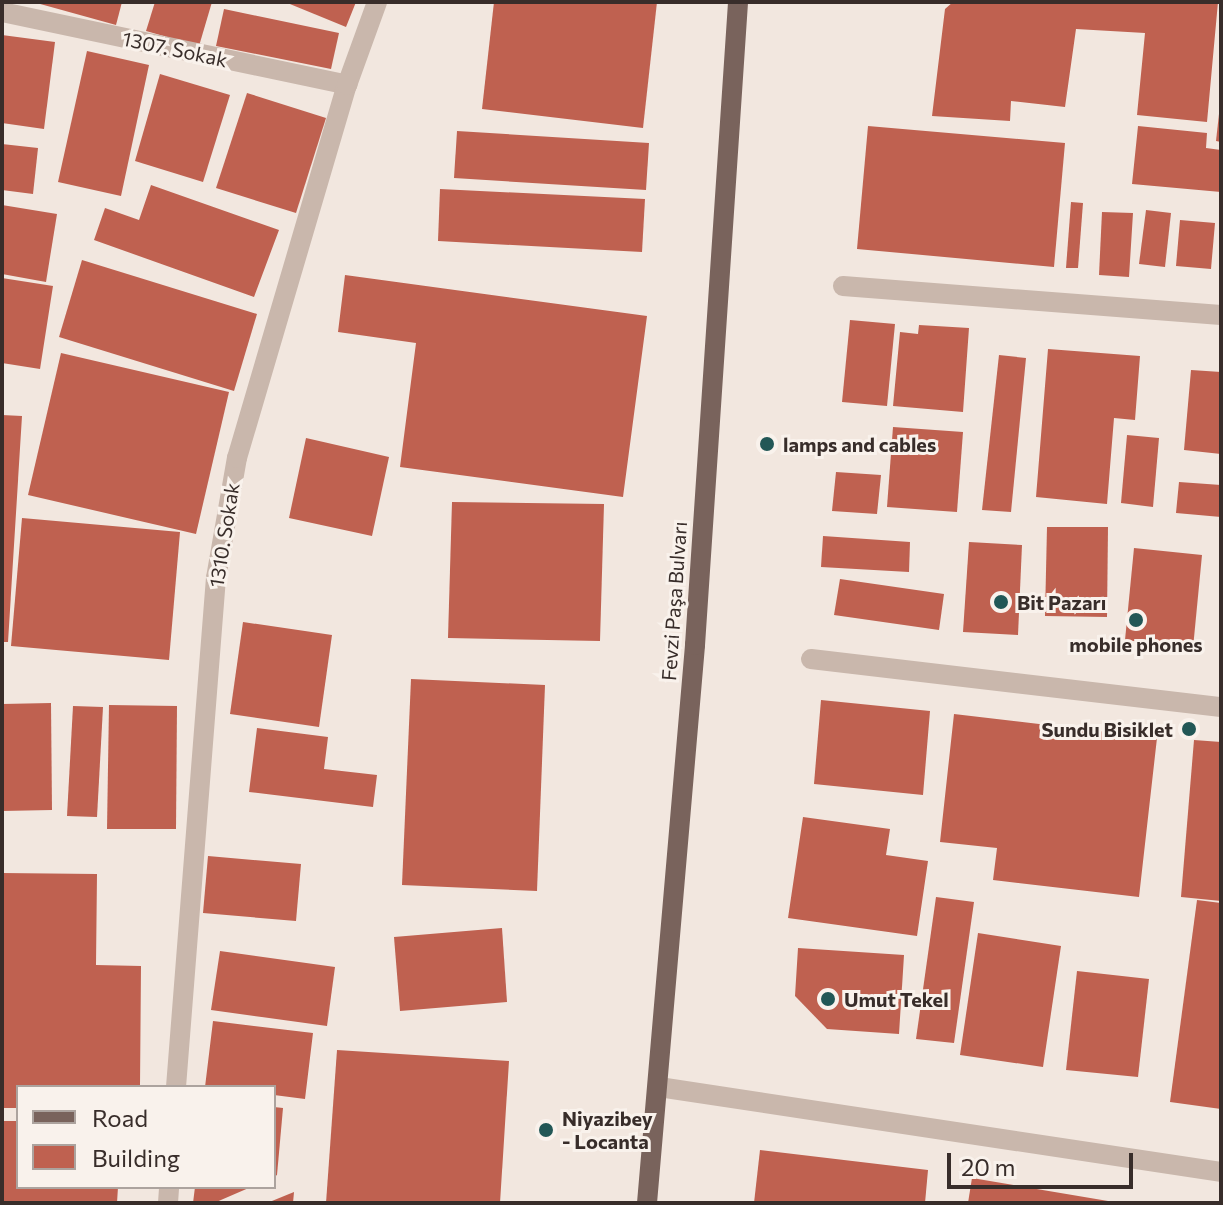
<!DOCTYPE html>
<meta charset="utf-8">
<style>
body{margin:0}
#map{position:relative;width:1223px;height:1205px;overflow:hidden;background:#f2e7df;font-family:Commissioner,sans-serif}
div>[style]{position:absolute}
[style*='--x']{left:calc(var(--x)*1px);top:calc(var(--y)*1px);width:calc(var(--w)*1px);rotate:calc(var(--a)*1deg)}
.building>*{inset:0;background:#bf6150}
.minor>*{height:20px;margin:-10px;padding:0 10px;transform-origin:10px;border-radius:10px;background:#c9b7ac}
.major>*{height:20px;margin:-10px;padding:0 10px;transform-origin:10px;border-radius:10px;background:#79635c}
.dots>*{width:22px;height:22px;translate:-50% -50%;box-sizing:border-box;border:4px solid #f9f2ec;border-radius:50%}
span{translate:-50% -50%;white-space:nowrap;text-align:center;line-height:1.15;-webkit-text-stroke:6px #f9f2ec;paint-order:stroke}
.street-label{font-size:20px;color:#382d2a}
.poi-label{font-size:20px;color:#382d2a;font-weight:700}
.left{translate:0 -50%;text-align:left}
.right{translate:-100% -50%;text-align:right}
.frame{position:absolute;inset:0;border:4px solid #382d2a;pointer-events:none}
.legend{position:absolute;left:16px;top:1085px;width:260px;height:104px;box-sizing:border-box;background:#f9f2ec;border:2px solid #aca39e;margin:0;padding:10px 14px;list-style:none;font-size:24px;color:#382d2a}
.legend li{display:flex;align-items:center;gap:16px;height:40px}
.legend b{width:40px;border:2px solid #aca39e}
.scale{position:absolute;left:947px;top:1153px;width:186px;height:36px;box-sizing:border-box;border:4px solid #382d2a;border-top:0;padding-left:10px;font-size:24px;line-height:28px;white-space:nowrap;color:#382d2a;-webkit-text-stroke:6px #f9f2ec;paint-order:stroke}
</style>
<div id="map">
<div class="building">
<div style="clip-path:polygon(33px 2px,122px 2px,116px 25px)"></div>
<div style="clip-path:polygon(155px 2px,212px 2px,199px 46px,146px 31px)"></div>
<div style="clip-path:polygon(285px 2px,356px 2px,346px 27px)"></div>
<div style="clip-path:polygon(494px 2px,657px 2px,643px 128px,482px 109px)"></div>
<div style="clip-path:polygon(953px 2px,1218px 2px,1207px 122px,1137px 115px,1145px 33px,1076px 29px,1065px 107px,1011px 101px,1010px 121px,932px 116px,945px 9px)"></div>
<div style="clip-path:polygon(224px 9px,339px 33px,331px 69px,216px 46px)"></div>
<div style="clip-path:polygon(2px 35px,55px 42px,44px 129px,2px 123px)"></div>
<div style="clip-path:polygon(87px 51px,149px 65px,121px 196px,58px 182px)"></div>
<div style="clip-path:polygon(160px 74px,230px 95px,203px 182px,135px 161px)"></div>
<div style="clip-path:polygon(247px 93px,326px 118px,296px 213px,216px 188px)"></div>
<div style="clip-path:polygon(1219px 114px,1221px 114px,1221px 142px,1216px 141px)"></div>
<div style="clip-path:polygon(868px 126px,1065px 143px,1054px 267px,857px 249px)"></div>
<div style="clip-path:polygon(1138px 126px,1207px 133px,1206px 148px,1221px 150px,1221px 192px,1132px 184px)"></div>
<div style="clip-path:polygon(457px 131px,649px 143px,646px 190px,454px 178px)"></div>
<div style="clip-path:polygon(2px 144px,38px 148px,33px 194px,2px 190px)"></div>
<div style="clip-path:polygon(151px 185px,279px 230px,254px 297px,94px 240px,105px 208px,139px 220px)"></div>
<div style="clip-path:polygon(440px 189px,645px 199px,642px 252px,438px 241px)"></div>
<div style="clip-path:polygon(1071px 202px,1083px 203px,1078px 268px,1066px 268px)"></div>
<div style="clip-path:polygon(2px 205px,57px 214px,46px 282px,2px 274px)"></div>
<div style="clip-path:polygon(1146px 210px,1171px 213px,1165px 267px,1139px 264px)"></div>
<div style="clip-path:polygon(1102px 212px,1133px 213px,1129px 277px,1099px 275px)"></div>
<div style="clip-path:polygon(1180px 220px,1215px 223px,1211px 269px,1176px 266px)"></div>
<div style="clip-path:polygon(82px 260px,257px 314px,234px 391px,59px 337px)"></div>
<div style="clip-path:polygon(345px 275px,647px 316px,623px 497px,400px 467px,416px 343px,338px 332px)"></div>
<div style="clip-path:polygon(2px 278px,53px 286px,40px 369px,2px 363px)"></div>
<div style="clip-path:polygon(850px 320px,895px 324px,887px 406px,842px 402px)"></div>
<div style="clip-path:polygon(919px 325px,969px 328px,963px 412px,893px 406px,900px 332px,918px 334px)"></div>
<div style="clip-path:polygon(1048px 349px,1140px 356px,1135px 420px,1114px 418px,1107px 504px,1036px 497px)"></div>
<div style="clip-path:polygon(61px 353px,229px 392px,196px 534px,28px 495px)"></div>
<div style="clip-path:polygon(999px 355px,1026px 358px,1011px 512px,982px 510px)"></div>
<div style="clip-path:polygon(1191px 370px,1221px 372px,1221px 454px,1184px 450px)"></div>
<div style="clip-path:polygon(2px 415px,22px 416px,8px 642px,2px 642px)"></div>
<div style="clip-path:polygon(893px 427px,963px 432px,957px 512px,887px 507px)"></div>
<div style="clip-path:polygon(1127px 435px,1159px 438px,1153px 507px,1121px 503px)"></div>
<div style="clip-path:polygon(306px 438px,389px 457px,372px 536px,289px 518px)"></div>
<div style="clip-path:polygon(836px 472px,881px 475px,877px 514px,832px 511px)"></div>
<div style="clip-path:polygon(1179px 482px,1221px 485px,1221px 517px,1176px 513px)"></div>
<div style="clip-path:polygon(452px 502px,604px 504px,600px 641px,448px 638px)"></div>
<div style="clip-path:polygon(22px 518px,180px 532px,169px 660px,11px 646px)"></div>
<div style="clip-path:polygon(1047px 527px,1108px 527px,1107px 617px,1045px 616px)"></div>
<div style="clip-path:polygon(823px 536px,910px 542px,909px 572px,821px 567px)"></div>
<div style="clip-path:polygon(969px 542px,1022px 545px,1018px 635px,963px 632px)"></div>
<div style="clip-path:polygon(1134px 548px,1202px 555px,1193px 648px,1125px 640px)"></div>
<div style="clip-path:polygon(840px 579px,944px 594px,939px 630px,834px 615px)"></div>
<div style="clip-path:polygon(243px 622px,332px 635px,319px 727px,230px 714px)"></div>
<div style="clip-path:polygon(411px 679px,545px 685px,537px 891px,402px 885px)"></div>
<div style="clip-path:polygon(821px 700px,930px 711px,923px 795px,814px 784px)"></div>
<div style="clip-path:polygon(51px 703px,52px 810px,2px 811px,2px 704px)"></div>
<div style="clip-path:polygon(109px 705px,177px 706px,176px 829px,107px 829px)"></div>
<div style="clip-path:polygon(73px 706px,103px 707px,97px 817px,67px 816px)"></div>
<div style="clip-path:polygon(954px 714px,1157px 738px,1139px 897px,993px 880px,997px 848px,940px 842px)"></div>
<div style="clip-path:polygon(257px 728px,328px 737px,324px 769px,377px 775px,373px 807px,249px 792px)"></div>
<div style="clip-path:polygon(1194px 740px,1221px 742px,1221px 901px,1181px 897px)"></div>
<div style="clip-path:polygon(803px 817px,890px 829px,886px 855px,928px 861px,917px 936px,788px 918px)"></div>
<div style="clip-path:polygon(208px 856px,301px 864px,296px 921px,203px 913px)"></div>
<div style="clip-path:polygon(2px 873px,97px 874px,96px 965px,141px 966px,140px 1087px,18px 1087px,18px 1108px,2px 1108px)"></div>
<div style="clip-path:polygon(936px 897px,974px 902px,954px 1043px,916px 1039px)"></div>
<div style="clip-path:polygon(1197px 900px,1221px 903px,1221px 1109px,1170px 1102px)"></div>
<div style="clip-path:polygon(502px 928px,507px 1002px,400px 1011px,394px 937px)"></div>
<div style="clip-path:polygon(978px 933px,1061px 946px,1043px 1067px,960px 1055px)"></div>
<div style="clip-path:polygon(798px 948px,904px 955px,899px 1034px,827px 1029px,795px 996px)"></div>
<div style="clip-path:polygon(220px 951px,335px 967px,327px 1026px,211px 1010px)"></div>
<div style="clip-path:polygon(1077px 971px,1149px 979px,1138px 1077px,1066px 1070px)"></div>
<div style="clip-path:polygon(213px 1021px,313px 1033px,305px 1099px,274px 1095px,274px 1087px,205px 1087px)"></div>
<div style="clip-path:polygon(337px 1050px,509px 1061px,500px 1203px,326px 1203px)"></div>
<div style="clip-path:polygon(274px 1107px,283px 1108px,277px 1175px,274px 1177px)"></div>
<div style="clip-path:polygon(2px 1121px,18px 1121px,18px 1187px,118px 1187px,117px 1203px,2px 1203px)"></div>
<div style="clip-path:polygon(760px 1150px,928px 1170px,925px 1203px,754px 1203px)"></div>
<div style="clip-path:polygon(972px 1178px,1108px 1201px,1108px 1203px,968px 1203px)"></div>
<div style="clip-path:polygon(195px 1187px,251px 1187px,214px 1203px,193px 1203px)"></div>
<div style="clip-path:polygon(294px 1192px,293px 1203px,267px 1203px)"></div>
</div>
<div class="minor">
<div style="--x:2;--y:12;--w:353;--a:11.9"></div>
<div style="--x:843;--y:286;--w:379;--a:4.4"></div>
<div style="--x:811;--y:659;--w:413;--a:6.7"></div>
<div style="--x:176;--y:1087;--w:511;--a:-85.51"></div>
<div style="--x:216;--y:578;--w:122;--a:-80.1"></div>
<div style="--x:237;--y:458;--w:389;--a:-73.6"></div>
<div style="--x:347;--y:85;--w:88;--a:-70.1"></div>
<div style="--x:659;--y:1087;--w:568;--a:8.6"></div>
<div style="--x:168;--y:1203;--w:16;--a:-86"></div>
</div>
<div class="major">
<div style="--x:647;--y:1203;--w:560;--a:-85.08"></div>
<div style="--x:695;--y:645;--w:644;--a:-86.17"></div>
</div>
<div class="dots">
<div style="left:767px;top:444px;background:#225756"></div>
<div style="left:1001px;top:602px;background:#225756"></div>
<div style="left:1136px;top:620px;background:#225756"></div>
<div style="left:1189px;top:729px;background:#225756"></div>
<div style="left:828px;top:999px;background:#225756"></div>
<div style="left:546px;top:1130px;background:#225756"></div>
</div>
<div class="street-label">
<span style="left:175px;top:49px;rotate:12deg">1307. Sokak</span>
<span style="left:224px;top:535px;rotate:-81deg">1310. Sokak</span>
<span style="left:674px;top:601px;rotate:-86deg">Fevzi Paşa Bulvarı</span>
</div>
<div class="poi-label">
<span class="left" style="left:783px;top:444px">lamps and cables</span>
<span class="left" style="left:1017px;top:602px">Bit Pazarı</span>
<span style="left:1136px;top:644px">mobile phones</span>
<span class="right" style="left:1173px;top:729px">Sundu Bisiklet</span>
<span class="left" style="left:844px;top:999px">Umut Tekel</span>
<span class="left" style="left:562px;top:1130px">Niyazibey<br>- Locanta</span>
</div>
<div class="frame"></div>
<ul class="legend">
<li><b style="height:10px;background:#79635c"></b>Road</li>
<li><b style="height:22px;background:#bf6150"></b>Building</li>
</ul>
<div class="scale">20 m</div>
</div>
